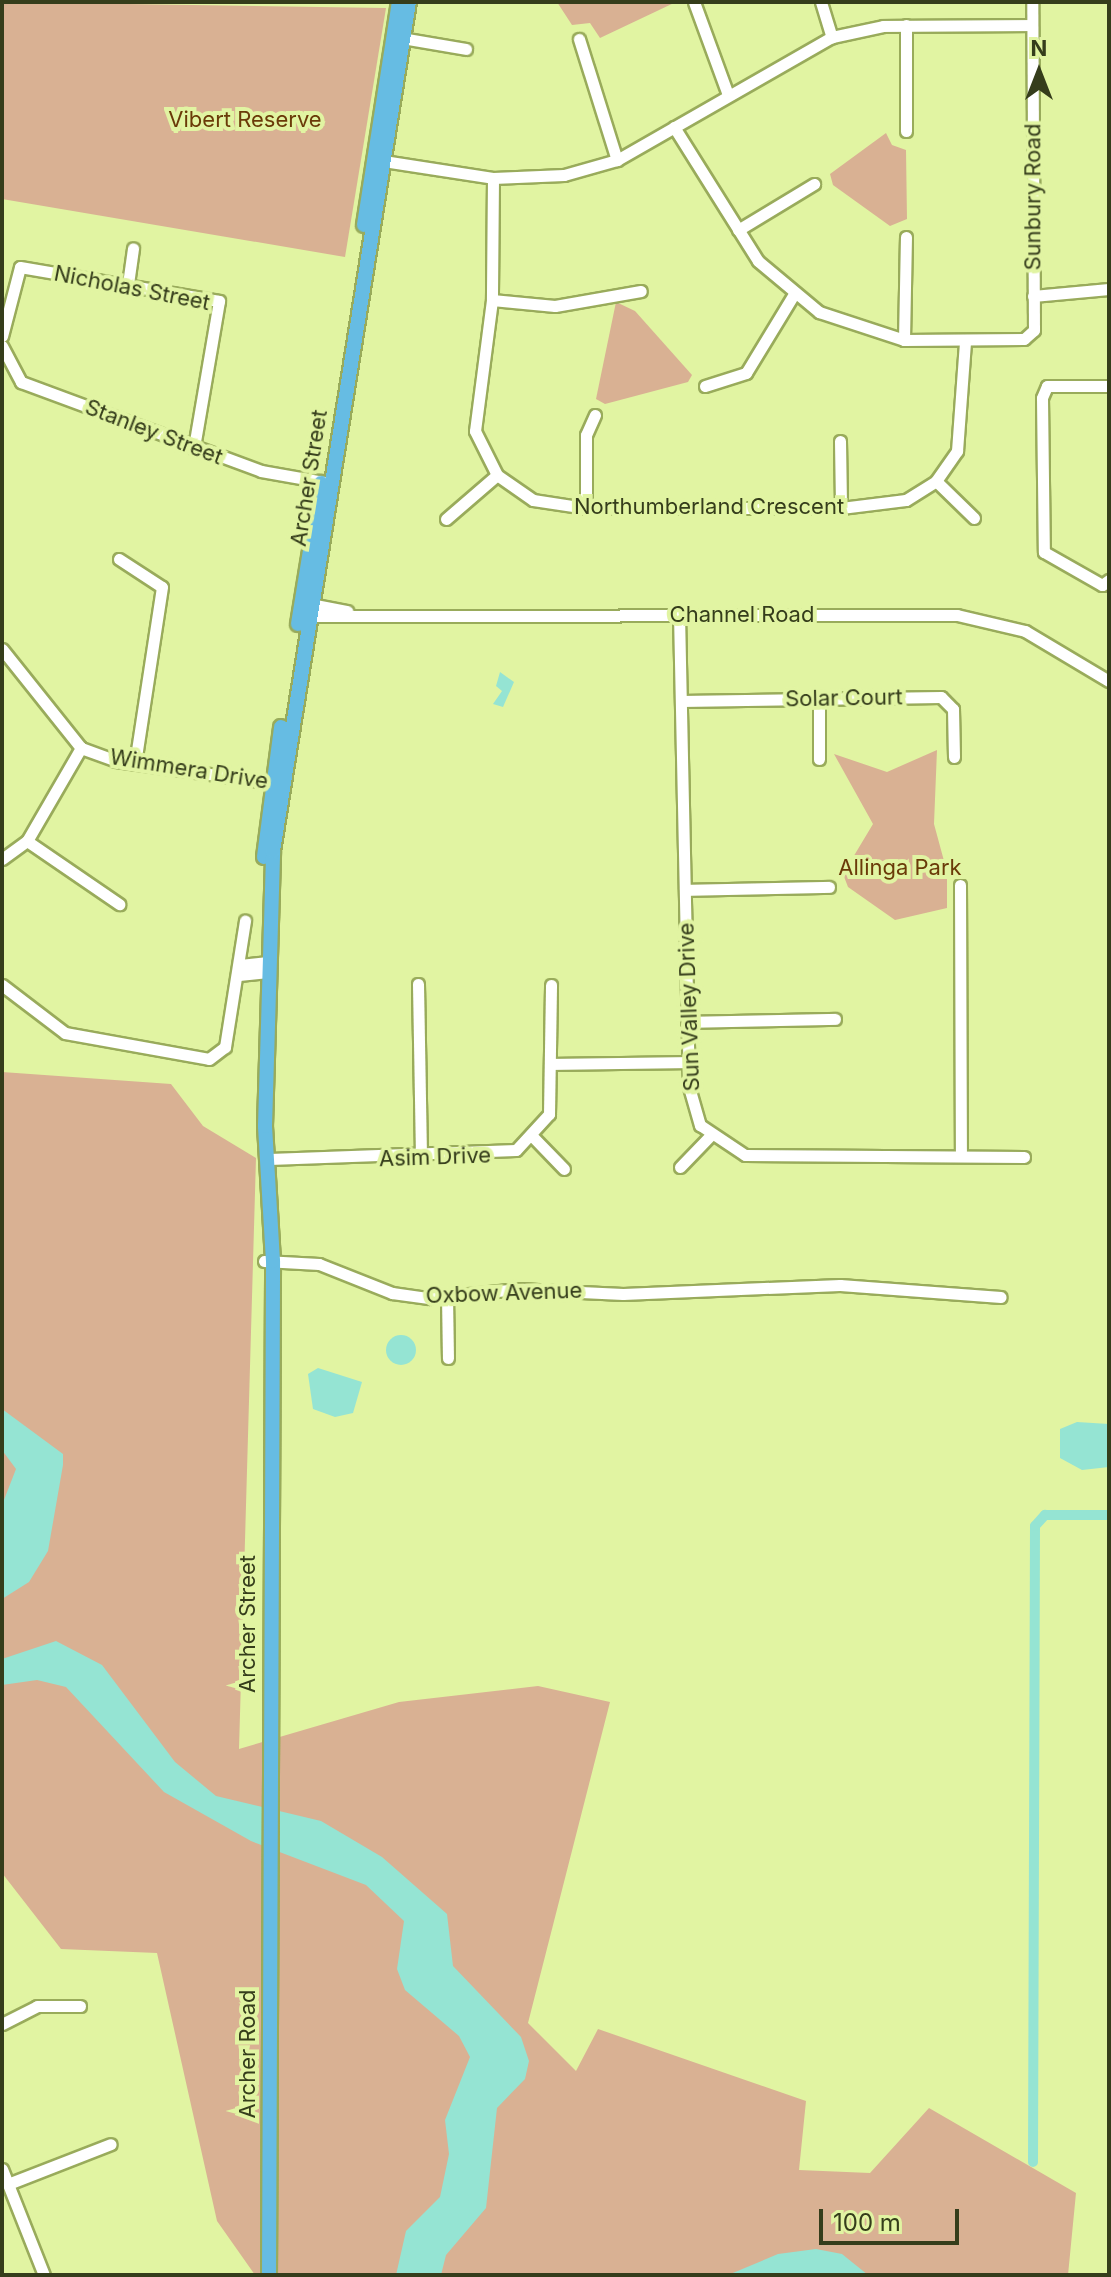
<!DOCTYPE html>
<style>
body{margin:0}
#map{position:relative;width:1111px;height:2277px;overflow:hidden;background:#e1f4a2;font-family:Inter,sans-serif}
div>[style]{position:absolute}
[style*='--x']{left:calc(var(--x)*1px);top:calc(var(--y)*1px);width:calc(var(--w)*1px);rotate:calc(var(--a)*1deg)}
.green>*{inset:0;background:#d9b193}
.water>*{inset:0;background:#95e4d3}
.round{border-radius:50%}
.canal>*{height:10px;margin:-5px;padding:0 5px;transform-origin:5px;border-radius:5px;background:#95e4d3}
.roads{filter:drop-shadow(2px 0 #99ab5b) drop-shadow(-2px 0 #99ab5b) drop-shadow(0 2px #99ab5b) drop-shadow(0 -2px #99ab5b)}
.minor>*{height:11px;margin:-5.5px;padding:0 5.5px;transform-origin:5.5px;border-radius:5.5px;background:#fff}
.major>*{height:14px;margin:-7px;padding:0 7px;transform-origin:7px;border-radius:7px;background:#66bce3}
span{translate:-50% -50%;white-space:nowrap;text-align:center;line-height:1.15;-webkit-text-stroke:8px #e1f4a2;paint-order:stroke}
.park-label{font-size:22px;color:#6a3a08}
.street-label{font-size:22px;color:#353d1b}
.frame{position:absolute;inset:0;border:4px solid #353d1b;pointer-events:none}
.north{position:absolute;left:999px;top:32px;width:80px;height:80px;-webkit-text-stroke:6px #e1f4a2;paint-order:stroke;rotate:0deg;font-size:22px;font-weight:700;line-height:32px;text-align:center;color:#353d1b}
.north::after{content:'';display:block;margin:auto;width:28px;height:36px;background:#353d1b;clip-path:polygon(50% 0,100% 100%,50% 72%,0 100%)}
.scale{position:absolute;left:819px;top:2209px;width:140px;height:36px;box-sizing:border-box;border:4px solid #353d1b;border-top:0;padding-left:10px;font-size:24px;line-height:28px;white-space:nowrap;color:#353d1b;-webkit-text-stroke:6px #e1f4a2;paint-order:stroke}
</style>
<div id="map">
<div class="green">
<div style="clip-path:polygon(2px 2px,386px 8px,345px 257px,2px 199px)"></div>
<div style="clip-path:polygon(557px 2px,676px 2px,600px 38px,590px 23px,572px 25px)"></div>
<div style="clip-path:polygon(886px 133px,892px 145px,906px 150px,907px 219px,890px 226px,833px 185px,830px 174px)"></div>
<div style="clip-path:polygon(616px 302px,635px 311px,692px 375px,688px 382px,605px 404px,596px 399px)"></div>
<div style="clip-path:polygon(937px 750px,934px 824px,947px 872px,947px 908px,895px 920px,848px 887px,843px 874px,873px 824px,834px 754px,887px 772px)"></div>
<div style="clip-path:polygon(2px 1072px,171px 1084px,203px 1126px,256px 1158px,239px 1749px,399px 1702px,538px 1686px,610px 1702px,528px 2023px,576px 2071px,598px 2029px,806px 2101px,799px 2170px,870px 2173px,929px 2108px,1076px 2193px,1068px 2275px,255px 2275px,217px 2221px,157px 1953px,61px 1949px,2px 1873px)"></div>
</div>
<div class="water">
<div style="clip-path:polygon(500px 672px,514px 682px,503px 707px,493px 704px,502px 691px,496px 686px)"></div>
<div class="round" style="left:386px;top:1335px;width:30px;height:30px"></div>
<div style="clip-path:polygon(318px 1368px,362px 1382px,353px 1413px,335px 1417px,313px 1409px,308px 1374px)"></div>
<div style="clip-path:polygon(2px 1409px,63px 1454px,63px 1465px,48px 1551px,29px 1582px,2px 1599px,2px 1505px,16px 1469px,2px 1450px)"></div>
<div style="clip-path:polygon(1077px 1422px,1109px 1424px,1109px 1467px,1082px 1470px,1060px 1458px,1060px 1429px)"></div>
<div style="clip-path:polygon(56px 1641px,102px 1665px,175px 1762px,216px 1796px,321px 1821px,382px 1857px,447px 1914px,453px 1966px,521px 2037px,529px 2061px,525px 2079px,497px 2108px,486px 2208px,446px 2255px,441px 2275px,396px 2275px,406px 2231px,440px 2197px,449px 2154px,445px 2120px,470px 2057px,459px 2036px,405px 1990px,397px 1969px,404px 1921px,366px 1885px,251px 1841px,164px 1792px,66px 1687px,37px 1680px,2px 1685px,2px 1659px)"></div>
<div style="clip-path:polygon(816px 2249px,842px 2254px,868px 2275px,728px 2275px,778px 2254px)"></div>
</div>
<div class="canal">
<div style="--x:1033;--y:2162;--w:636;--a:-89.82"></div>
<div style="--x:1035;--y:1526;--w:15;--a:-48"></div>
<div style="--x:1045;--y:1515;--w:64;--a:0"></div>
</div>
<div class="roads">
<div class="minor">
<div style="--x:694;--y:2;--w:99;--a:69.9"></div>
<div style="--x:821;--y:2;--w:37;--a:73"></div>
<div style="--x:396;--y:37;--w:71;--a:9.7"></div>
<div style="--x:579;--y:39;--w:127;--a:72.6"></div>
<div style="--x:674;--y:127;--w:158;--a:57.9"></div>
<div style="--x:758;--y:261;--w:80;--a:39.9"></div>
<div style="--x:819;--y:312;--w:89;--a:18.2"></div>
<div style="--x:904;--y:340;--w:120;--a:-0.5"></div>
<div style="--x:1024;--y:339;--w:13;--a:-42"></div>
<div style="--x:1034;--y:330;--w:328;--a:-90.3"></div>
<div style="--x:906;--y:131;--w:106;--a:-90"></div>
<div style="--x:377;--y:160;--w:117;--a:8.8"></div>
<div style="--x:493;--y:178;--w:71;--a:-2.4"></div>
<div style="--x:564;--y:175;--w:55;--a:-15.8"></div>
<div style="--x:617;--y:160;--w:248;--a:-29.8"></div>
<div style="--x:832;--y:37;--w:52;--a:-12.2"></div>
<div style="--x:883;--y:26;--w:149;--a:-0.4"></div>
<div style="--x:493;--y:178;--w:122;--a:90.5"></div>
<div style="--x:492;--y:300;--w:132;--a:97.4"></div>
<div style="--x:475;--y:431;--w:49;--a:63.4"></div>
<div style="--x:497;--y:475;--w:44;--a:34.8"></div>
<div style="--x:533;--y:500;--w:54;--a:8.6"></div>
<div style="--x:586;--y:508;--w:255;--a:0"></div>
<div style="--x:841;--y:508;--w:65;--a:-7"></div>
<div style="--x:906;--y:500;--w:36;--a:-32"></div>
<div style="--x:936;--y:481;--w:37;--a:-55"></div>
<div style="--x:957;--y:451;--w:110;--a:-85.8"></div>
<div style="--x:738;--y:230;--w:89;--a:-31.2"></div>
<div style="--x:128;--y:284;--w:36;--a:-82"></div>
<div style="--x:1033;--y:296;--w:76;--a:-5.3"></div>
<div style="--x:492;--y:300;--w:63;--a:5.4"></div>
<div style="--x:555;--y:306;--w:87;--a:-9.9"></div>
<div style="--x:2;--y:336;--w:71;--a:-75.4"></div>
<div style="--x:20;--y:267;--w:202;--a:9.7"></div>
<div style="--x:219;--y:301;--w:149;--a:99.7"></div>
<div style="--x:904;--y:340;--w:103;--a:-88.9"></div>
<div style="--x:2;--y:346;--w:41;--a:62.2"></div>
<div style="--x:21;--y:382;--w:256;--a:20.3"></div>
<div style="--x:261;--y:471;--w:69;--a:10"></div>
<div style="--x:705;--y:386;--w:43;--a:-17.6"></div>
<div style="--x:746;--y:373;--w:92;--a:-58.7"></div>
<div style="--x:1109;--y:386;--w:62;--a:180"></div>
<div style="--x:1047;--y:386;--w:13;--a:113"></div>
<div style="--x:1042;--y:398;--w:154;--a:89.3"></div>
<div style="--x:1044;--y:552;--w:67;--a:29.6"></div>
<div style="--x:1102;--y:585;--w:9;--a:-36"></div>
<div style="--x:840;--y:441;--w:67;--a:89.1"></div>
<div style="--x:936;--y:481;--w:53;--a:44.2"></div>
<div style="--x:586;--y:508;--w:73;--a:-90"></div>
<div style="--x:586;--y:435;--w:22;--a:-66"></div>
<div style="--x:446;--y:519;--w:67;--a:-40.8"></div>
<div style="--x:119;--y:559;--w:51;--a:33.1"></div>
<div style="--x:162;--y:587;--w:179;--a:98.7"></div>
<div style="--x:305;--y:603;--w:43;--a:10.8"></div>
<div style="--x:679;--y:614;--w:473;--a:88.8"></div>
<div style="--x:689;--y:1087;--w:40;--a:74"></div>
<div style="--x:700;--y:1125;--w:54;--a:33.7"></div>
<div style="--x:745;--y:1155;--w:279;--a:0.4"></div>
<div style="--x:304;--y:616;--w:653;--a:-0.09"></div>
<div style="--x:957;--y:615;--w:70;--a:13.2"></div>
<div style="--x:1025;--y:631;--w:98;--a:30.8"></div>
<div style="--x:2;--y:649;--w:127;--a:51.4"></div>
<div style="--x:81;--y:748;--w:37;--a:20"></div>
<div style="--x:116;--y:761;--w:167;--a:7.9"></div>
<div style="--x:819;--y:699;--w:60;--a:90"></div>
<div style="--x:681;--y:701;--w:260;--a:-0.9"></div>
<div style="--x:941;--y:697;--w:17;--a:45"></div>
<div style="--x:953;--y:709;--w:48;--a:88.8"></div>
<div style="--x:27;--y:841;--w:112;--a:34.4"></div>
<div style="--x:2;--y:859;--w:31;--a:-36"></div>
<div style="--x:27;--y:841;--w:108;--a:-59.9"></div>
<div style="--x:960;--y:885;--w:271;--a:89.8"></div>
<div style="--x:685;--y:890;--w:144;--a:-1.2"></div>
<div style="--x:240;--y:965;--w:28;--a:-6"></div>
<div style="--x:239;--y:975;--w:29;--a:-6"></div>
<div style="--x:418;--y:984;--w:174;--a:89"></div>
<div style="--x:2;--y:985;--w:79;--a:37.3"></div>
<div style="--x:65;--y:1033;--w:146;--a:10.2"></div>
<div style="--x:209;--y:1059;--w:20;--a:-37"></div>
<div style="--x:225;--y:1047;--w:128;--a:-81"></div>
<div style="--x:688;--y:1022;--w:147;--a:-1.2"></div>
<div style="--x:553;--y:1064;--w:135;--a:-0.8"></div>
<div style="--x:534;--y:1138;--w:43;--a:45.9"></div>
<div style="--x:269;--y:1159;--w:247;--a:-2.1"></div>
<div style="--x:516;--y:1150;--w:49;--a:-47.5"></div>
<div style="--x:549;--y:1114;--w:129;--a:-89.1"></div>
<div style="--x:680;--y:1167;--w:42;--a:-46"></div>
<div style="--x:264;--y:1261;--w:55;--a:3.1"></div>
<div style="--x:319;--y:1264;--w:79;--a:21.7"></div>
<div style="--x:392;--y:1293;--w:37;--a:8"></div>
<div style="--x:429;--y:1298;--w:88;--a:-5.8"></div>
<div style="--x:517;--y:1289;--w:106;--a:2.7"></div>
<div style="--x:623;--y:1294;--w:217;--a:-2.4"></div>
<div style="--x:840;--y:1285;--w:161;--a:4.3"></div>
<div style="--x:447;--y:1296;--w:62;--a:89.1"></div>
<div style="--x:2;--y:2024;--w:39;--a:-27"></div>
<div style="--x:37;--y:2006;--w:43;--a:0"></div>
<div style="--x:2;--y:2169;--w:114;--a:68.4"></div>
<div style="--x:8;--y:2184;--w:110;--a:-21.2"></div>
</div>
<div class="major">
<div style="--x:364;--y:225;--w:226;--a:-81.1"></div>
<div style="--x:298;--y:624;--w:143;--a:-80.7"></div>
<div style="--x:264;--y:857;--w:131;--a:-82.5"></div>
<div style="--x:269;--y:2275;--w:1014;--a:-89.77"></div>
<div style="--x:273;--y:1261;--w:135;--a:-93.4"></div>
<div style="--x:265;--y:1126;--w:275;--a:-88.3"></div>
<div style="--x:273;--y:851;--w:860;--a:-80.9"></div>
</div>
</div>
<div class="park-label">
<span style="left:245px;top:120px">Vibert Reserve</span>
<span style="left:900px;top:868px">Allinga Park</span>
</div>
<div class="street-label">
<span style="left:1033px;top:197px;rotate:-90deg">Sunbury Road</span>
<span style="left:132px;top:288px;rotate:11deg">Nicholas Street</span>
<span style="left:154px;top:432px;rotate:21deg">Stanley Street</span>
<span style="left:309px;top:478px;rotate:-81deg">Archer Street</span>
<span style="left:709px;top:507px">Northumberland Crescent</span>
<span style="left:742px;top:615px">Channel Road</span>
<span style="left:844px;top:698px;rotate:-1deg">Solar Court</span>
<span style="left:189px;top:769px;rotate:9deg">Wimmera Drive</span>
<span style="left:689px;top:1007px;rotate:-92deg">Sun Valley Drive</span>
<span style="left:435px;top:1157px;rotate:-2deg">Asim Drive</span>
<span style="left:504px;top:1293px;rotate:-2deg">Oxbow Avenue</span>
<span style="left:248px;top:1624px;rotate:-90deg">Archer Street</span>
<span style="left:248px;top:2054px;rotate:-90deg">Archer Road</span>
</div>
<div class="frame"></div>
<div class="north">N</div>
<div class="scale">100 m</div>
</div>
